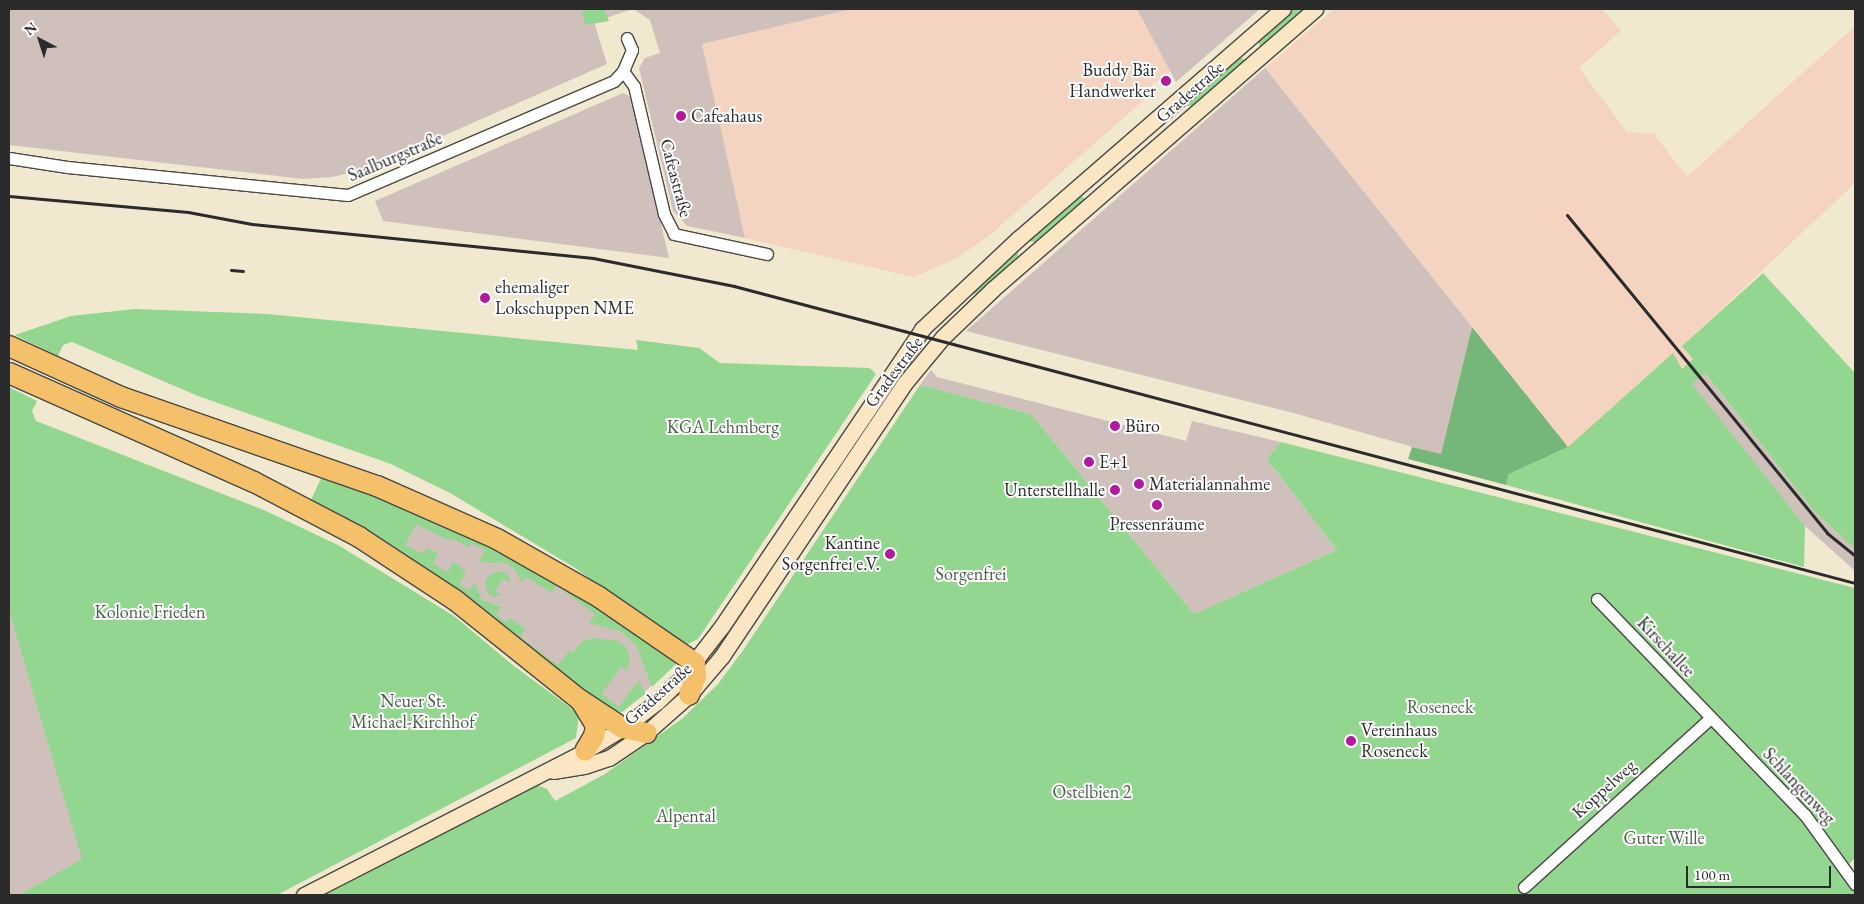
<!DOCTYPE html>
<meta charset="utf-8">
<style>
body{margin:0}
#map{position:relative;width:1864px;height:904px;overflow:hidden;background:#f0e9d0;font-family:"EB Garamond",serif}
div>[style]{position:absolute}
[style*='--x']{left:calc(var(--x)*1px);top:calc(var(--y)*1px);width:calc(var(--w)*1px);rotate:calc(var(--a)*1deg)}
.built>*{inset:0;background:#f4d3c0}
.industrial>*{inset:0;background:#d0c0bc}
.green>*{inset:0;background:#92d68f}
.forest>*{inset:0;background:#75b77a}
.roads{filter:drop-shadow(1px 0 #494844) drop-shadow(-1px 0 #494844) drop-shadow(0 1px #494844) drop-shadow(0 -1px #494844)}
.street>*{height:11px;margin:-5.5px;padding:0 5.5px;transform-origin:5.5px;border-radius:5.5px;background:#fff}
.secondary>*{height:15px;margin:-7.5px;padding:0 7.5px;transform-origin:7.5px;border-radius:7.5px;background:#fbe6c3}
.highway>*{height:20px;margin:-10px;padding:0 10px;transform-origin:10px;border-radius:10px;background:#f4c16a}
.rail>*{height:3px;margin:-1.5px;padding:0 1.5px;transform-origin:1.5px;border-radius:1.5px;background:#2b2b2b}
.dots>*{width:14px;height:14px;translate:-50% -50%;box-sizing:border-box;border:2px solid #fff;border-radius:50%}
span{translate:-50% -50%;white-space:nowrap;text-align:center;line-height:1.15;-webkit-text-stroke:4px #fff;paint-order:stroke}
.poi-label{font-size:18px;color:#2b2b2b}
.right{translate:-100% -50%;text-align:right}
.left{translate:0 -50%;text-align:left}
.street-label{font-size:18px;color:#2b2b2b}
.park-label{font-size:18px;color:#4a5e49}
.frame{position:absolute;inset:0;border:10px solid #2b2b2b;pointer-events:none}
.north{position:absolute;left:15px;top:15px;width:50px;height:50px;-webkit-text-stroke:4px #fff;paint-order:stroke;rotate:320deg;font-size:14px;font-weight:700;line-height:20px;text-align:center;color:#2b2b2b}
.north::after{content:'';display:block;margin:auto;width:18px;height:22px;background:#2b2b2b;clip-path:polygon(50% 0,100% 100%,50% 72%,0 100%)}
.scale{position:absolute;left:1686px;top:866px;width:145px;height:22px;box-sizing:border-box;border:2px solid #2b2b2b;border-top:0;padding-left:6px;font-size:15px;line-height:18px;white-space:nowrap;color:#2b2b2b;-webkit-text-stroke:4px #fff;paint-order:stroke}
</style>
<div id="map">
<div class="built">
<div style="clip-path:polygon(852px 9px,1248px 9px,1203px 49px,1140px 93px,1144px 100px,989px 236px,957px 258px,914px 277px,745px 238px,702px 44px)"></div>
<div style="clip-path:polygon(1334px 9px,1602px 9px,1621px 31px,1579px 68px,1627px 132px,1654px 134px,1687px 177px,1854px 27px,1855px 183px,1682px 346px,1693px 359px,1681px 370px,1673px 353px,1568px 447px,1265px 68px)"></div>
</div>
<div class="industrial">
<div style="clip-path:polygon(9px 9px,852px 9px,702px 44px,745px 238px,687px 226px,673px 211px,639px 68px,645px 58px,660px 53px,650px 20px,633px 9px,594px 22px,607px 64px,368px 169px,332px 177px,303px 179px,9px 145px)"></div>
<div style="clip-path:polygon(1137px 9px,1260px 9px,1176px 82px)"></div>
<div style="clip-path:polygon(1265px 68px,1472px 327px,1441px 455px,1290px 412px,966px 331px)"></div>
<div style="clip-path:polygon(623px 93px,631px 97px,669px 258px,383px 221px,375px 201px)"></div>
<div style="clip-path:polygon(931px 370px,937px 377px,1186px 441px,1192px 421px,1281px 442px,1267px 459px,1337px 550px,1194px 614px,1031px 414px,920px 385px)"></div>
<div style="clip-path:polygon(1704px 372px,1815px 512px,1855px 549px,1855px 571px,1805px 526px,1706px 403px,1691px 384px)"></div>
<div style="clip-path:polygon(323px 474px,498px 546px,675px 665px,622px 712px,512px 638px)"></div>
<div style="clip-path:polygon(9px 611px,83px 859px,19px 895px,9px 895px)"></div>
</div>
<div class="green">
<div style="clip-path:polygon(585px 9px,604px 9px,609px 21px,586px 25px,582px 14px)"></div>
<div style="clip-path:polygon(1293px 9px,1306px 9px,1261px 47px,1259px 45px,1259px 39px)"></div>
<div style="clip-path:polygon(1239px 57px,1246px 60px,1193px 106px,1186px 106px)"></div>
<div style="clip-path:polygon(1079px 195px,1086px 199px,1036px 242px,1031px 242px,1030px 239px)"></div>
<div style="clip-path:polygon(1018px 252px,1018px 258px,978px 293px,968px 296px,1012px 254px)"></div>
<div style="clip-path:polygon(1763px 273px,1855px 373px,1855px 549px,1815px 512px,1705px 373px,1692px 384px,1805px 526px,1804px 567px,1506px 485px,1509px 474px,1568px 447px,1673px 353px,1682px 369px,1693px 359px,1682px 346px)"></div>
<div style="clip-path:polygon(135px 309px,267px 314px,638px 350px,636px 340px,699px 348px,720px 363px,870px 368px,876px 374px,698px 639px,684px 646px,572px 566px,450px 493px,391px 464px,198px 396px,72px 342px,63px 345px,58px 356px,15px 335px,71px 316px)"></div>
<div style="clip-path:polygon(898px 379px,899px 380px,713px 658px,710px 655px,892px 382px)"></div>
<div style="clip-path:polygon(920px 385px,1031px 414px,1194px 614px,1337px 550px,1267px 459px,1281px 442px,1855px 588px,1855px 858px,1849px 864px,1855px 874px,1855px 895px,325px 895px,537px 785px,547px 789px,555px 801px,605px 774px,683px 718px,718px 684px,744px 649px)"></div>
<div style="clip-path:polygon(9px 387px,37px 401px,32px 411px,36px 421px,266px 511px,338px 545px,454px 616px,514px 666px,579px 714px,576px 738px,277px 895px,19px 895px,82px 859px,9px 611px)"></div>
<div style="clip-path:polygon(323px 474px,374px 491px,549px 573px,675px 657px,675px 665px,652px 687px,636px 645px,620px 631px,589px 623px,595px 614px,557px 586px,552px 593px,526px 577px,522px 582px,513px 567px,506px 563px,479px 562px,485px 550px,471px 543px,469px 547px,451px 538px,450px 541px,416px 524px,405px 545px,424px 554px,427px 548px,438px 553px,433px 564px,447px 572px,453px 562px,459px 565px,466px 573px,459px 584px,468px 591px,473px 584px,476px 585px,482px 600px,501px 607px,496px 615px,507px 623px,510px 618px,525px 629px,520px 637px,558px 665px,569px 651px,572px 653px,583px 641px,593px 638px,619px 641px,627px 648px,630px 657px,627px 671px,621px 667px,601px 694px,619px 707px,639px 680px,645px 694px,622px 712px,606px 710px,310px 502px)"></div>
<div style="clip-path:polygon(497px 571px,506px 573px,511px 580px,510px 583px,503px 579px,495px 591px,501px 595px,495px 597px,489px 595px,485px 583px,488px 576px)"></div>
</div>
<div class="forest">
<div style="clip-path:polygon(1472px 327px,1568px 447px,1509px 474px,1506px 485px,1408px 459px,1412px 447px,1441px 454px)"></div>
</div>
<div class="roads">
<div class="street">
<div style="--x:623;--y:71;--w:19;--a:54"></div>
<div style="--x:634;--y:86;--w:131;--a:76.8"></div>
<div style="--x:664;--y:214;--w:22;--a:63"></div>
<div style="--x:674;--y:234;--w:95;--a:12.1"></div>
<div style="--x:9;--y:158;--w:59;--a:8.8"></div>
<div style="--x:67;--y:167;--w:282;--a:5.7"></div>
<div style="--x:348;--y:195;--w:289;--a:-23.2"></div>
<div style="--x:614;--y:81;--w:13;--a:-48"></div>
<div style="--x:623;--y:71;--w:23;--a:-67"></div>
<div style="--x:632;--y:50;--w:13;--a:-113"></div>
<div style="--x:1597;--y:599;--w:300;--a:46.1"></div>
<div style="--x:1805;--y:815;--w:85;--a:54.1"></div>
<div style="--x:1524;--y:887;--w:250;--a:-42.2"></div>
</div>
<div class="secondary">
<div style="--x:553;--y:771;--w:31;--a:-9"></div>
<div style="--x:584;--y:766;--w:26;--a:-18"></div>
<div style="--x:609;--y:758;--w:45;--a:-34"></div>
<div style="--x:646;--y:733;--w:57;--a:-41.5"></div>
<div style="--x:689;--y:695;--w:51;--a:-49.8"></div>
<div style="--x:722;--y:656;--w:327;--a:-56.2"></div>
<div style="--x:904;--y:384;--w:61;--a:-50.3"></div>
<div style="--x:943;--y:337;--w:69;--a:-43.8"></div>
<div style="--x:993;--y:289;--w:427;--a:-41"></div>
<div style="--x:304;--y:895;--w:316;--a:-27.1"></div>
<div style="--x:585;--y:751;--w:44;--a:-31.2"></div>
<div style="--x:623;--y:728;--w:43;--a:-37.4"></div>
<div style="--x:657;--y:702;--w:33;--a:-44"></div>
<div style="--x:681;--y:679;--w:67;--a:-52.3"></div>
<div style="--x:722;--y:626;--w:358;--a:-56"></div>
<div style="--x:922;--y:329;--w:132;--a:-43.2"></div>
<div style="--x:1018;--y:239;--w:351;--a:-41"></div>
</div>
<div class="highway">
<div style="--x:9;--y:346;--w:123;--a:24.5"></div>
<div style="--x:121;--y:397;--w:271;--a:19.2"></div>
<div style="--x:377;--y:486;--w:131;--a:23.8"></div>
<div style="--x:497;--y:539;--w:117;--a:29.6"></div>
<div style="--x:599;--y:597;--w:116;--a:34.5"></div>
<div style="--x:695;--y:663;--w:13;--a:86"></div>
<div style="--x:696;--y:676;--w:20;--a:110"></div>
<div style="--x:9;--y:373;--w:268;--a:24"></div>
<div style="--x:254;--y:482;--w:119;--a:27.6"></div>
<div style="--x:359;--y:537;--w:115;--a:33.3"></div>
<div style="--x:455;--y:600;--w:160;--a:38.7"></div>
<div style="--x:580;--y:700;--w:51;--a:33.1"></div>
<div style="--x:623;--y:728;--w:24;--a:12"></div>
<div style="--x:583;--y:704;--w:26;--a:59"></div>
<div style="--x:596;--y:726;--w:10;--a:101"></div>
<div style="--x:594;--y:736;--w:17;--a:121"></div>
</div>
</div>
<div class="rail">
<div style="--x:9;--y:196;--w:180;--a:5.1"></div>
<div style="--x:188;--y:212;--w:65;--a:10.6"></div>
<div style="--x:252;--y:224;--w:343;--a:5.7"></div>
<div style="--x:593;--y:258;--w:144;--a:11.2"></div>
<div style="--x:734;--y:286;--w:1160;--a:14.84"></div>
<div style="--x:1567;--y:215;--w:411;--a:50.7"></div>
<div style="--x:1827;--y:533;--w:36;--a:39"></div>
<div style="--x:231;--y:270;--w:12;--a:5"></div>
</div>
<div class="dots">
<div style="left:1166px;top:81px;background:#b5179e"></div>
<div style="left:681px;top:116px;background:#b5179e"></div>
<div style="left:485px;top:298px;background:#b5179e"></div>
<div style="left:1115px;top:426px;background:#b5179e"></div>
<div style="left:1089px;top:462px;background:#b5179e"></div>
<div style="left:1139px;top:484px;background:#b5179e"></div>
<div style="left:1115px;top:490px;background:#b5179e"></div>
<div style="left:1157px;top:505px;background:#b5179e"></div>
<div style="left:890px;top:554px;background:#b5179e"></div>
<div style="left:1351px;top:741px;background:#b5179e"></div>
</div>
<div class="poi-label">
<span class="right" style="left:1156px;top:81px">Buddy Bär<br>Handwerker</span>
<span class="left" style="left:691px;top:116px">Cafeahaus</span>
<span class="left" style="left:495px;top:298px">ehemaliger<br>Lokschuppen NME</span>
<span class="left" style="left:1125px;top:426px">Büro</span>
<span class="left" style="left:1099px;top:462px">E+1</span>
<span class="left" style="left:1149px;top:484px">Materialannahme</span>
<span class="right" style="left:1105px;top:490px">Unterstellhalle</span>
<span style="left:1157px;top:524px">Pressenräume</span>
<span class="right" style="left:880px;top:554px">Kantine<br>Sorgenfrei e.V.</span>
<span class="left" style="left:1361px;top:741px">Vereinhaus<br>Roseneck</span>
</div>
<div class="street-label">
<span style="left:1190px;top:92px;rotate:-41deg">Gradestraße</span>
<span style="left:395px;top:157px;rotate:-23deg">Saalburgstraße</span>
<span style="left:676px;top:178px;rotate:75deg">Cafeastraße</span>
<span style="left:894px;top:372px;rotate:-53deg">Gradestraße</span>
<span style="left:1666px;top:647px;rotate:47deg">Kirschallee</span>
<span style="left:658px;top:694px;rotate:-42deg">Gradestraße</span>
<span style="left:1799px;top:786px;rotate:47deg">Schlangenweg</span>
<span style="left:1604px;top:789px;rotate:-42deg">Koppelweg</span>
</div>
<div class="park-label">
<span style="left:723px;top:427px">KGA Lehmberg</span>
<span style="left:971px;top:574px">Sorgenfrei</span>
<span style="left:150px;top:612px">Kolonie Frieden</span>
<span style="left:413px;top:712px">Neuer St.<br>Michael-Kirchhof</span>
<span style="left:1440px;top:707px">Roseneck</span>
<span style="left:1092px;top:792px">Ostelbien 2</span>
<span style="left:686px;top:816px">Alpental</span>
<span style="left:1664px;top:838px">Guter Wille</span>
</div>
<div class="frame"></div>
<div class="north">N</div>
<div class="scale">100 m</div>
</div>
